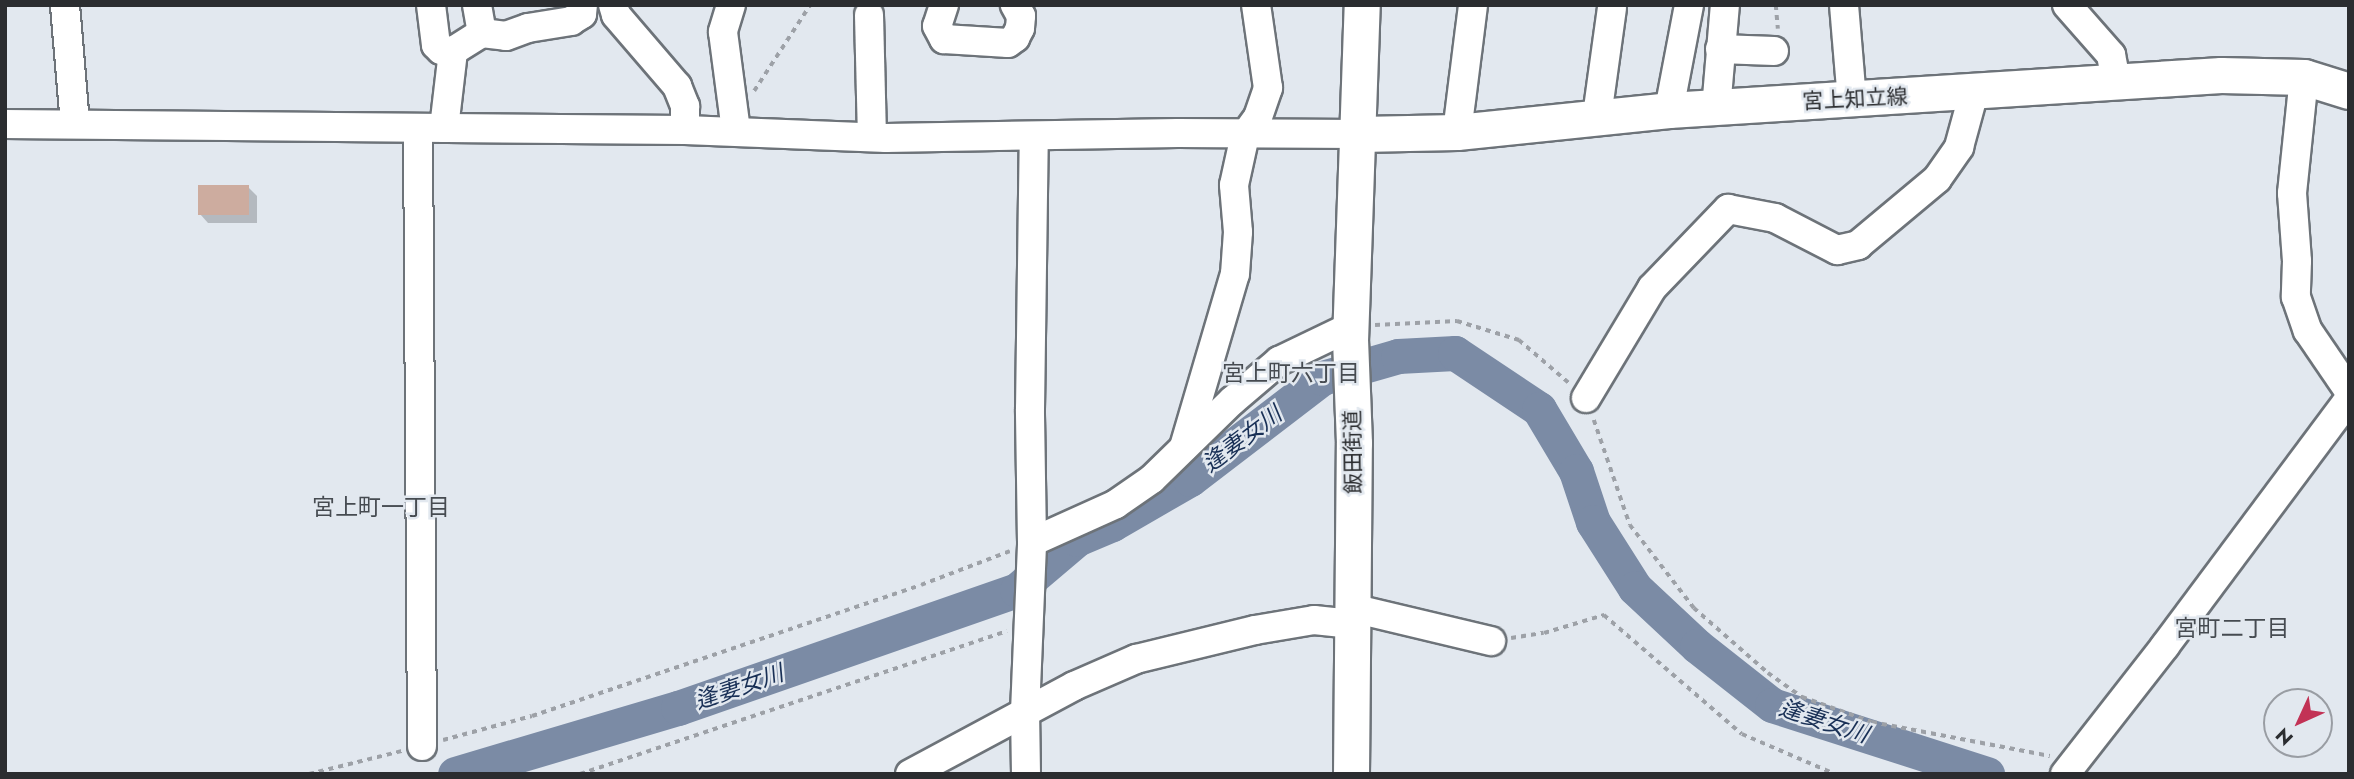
<!DOCTYPE html>
<meta charset="utf-8">
<style>
body{margin:0}
#map{position:relative;width:2354px;height:779px;overflow:hidden;background:#e2e8ef;font-family:Jost,"Noto Sans JP",sans-serif}
div>[style]{position:absolute}
[style*='--x']{left:calc(var(--x)*1px);top:calc(var(--y)*1px);width:calc(var(--w)*1px);rotate:calc(var(--a)*1deg)}
.shadow>*{inset:0;background:#0003}
.river>*{height:35px;margin:-17.5px;padding:0 17.5px;transform-origin:17.5px;border-radius:17.5px;background:#7b8ba5}
.building>*{inset:0;background:#cdac9f}
.path>*{height:3.5px;margin-top:-1.75px;transform-origin:0;background:repeating-linear-gradient(90deg,#9da1a7 0 5px,transparent 0 10px)}
.roads{filter:drop-shadow(2px 0 #6d7379) drop-shadow(-2px 0 #6d7379) drop-shadow(0 2px #6d7379) drop-shadow(0 -2px #6d7379)}
.minor>*{height:28px;margin:-14px;padding:0 14px;transform-origin:14px;border-radius:14px;background:#fff}
.major>*{height:35px;margin:-17.5px;padding:0 17.5px;transform-origin:17.5px;border-radius:17.5px;background:#fff}
span{translate:-50% -50%;white-space:nowrap;text-align:center;line-height:1.15;-webkit-text-stroke:5px #e2e8ef;paint-order:stroke}
.street-label{font-size:21px;color:#2b2d30}
.neighbourhood-label{font-size:23px;color:#464b51}
.water-label{font-size:23px;color:#193056;font-style:italic}
.frame{position:absolute;inset:0;border:7px solid #2b2d30;pointer-events:none}
.north{position:absolute;left:2263px;top:688px;width:70px;height:70px;box-sizing:border-box;background:#e2e8ef;border:2px solid #999da3;border-radius:50%;rotate:225deg;font-size:19px;font-weight:700;line-height:28px;text-align:center;color:#2b2d30}
.north::after{content:'';display:block;margin:auto;width:24px;height:32px;background:#c23255;clip-path:polygon(50% 0,100% 100%,50% 72%,0 100%)}
</style>
<div id="map">
<div class="shadow">
<div style="clip-path:polygon(248px 187px,257px 196px,257px 223px,208px 223px,200px 214px)"></div>
</div>
<div class="river">
<div style="--x:455;--y:774;--w:233;--a:-16.5"></div>
<div style="--x:678;--y:708;--w:359;--a:-19.2"></div>
<div style="--x:1017;--y:590;--w:79;--a:-40.4"></div>
<div style="--x:1077;--y:539;--w:38;--a:-23"></div>
<div style="--x:1112;--y:524;--w:90;--a:-30"></div>
<div style="--x:1190;--y:479;--w:166;--a:-37.4"></div>
<div style="--x:1322;--y:378;--w:79;--a:-16.1"></div>
<div style="--x:1398;--y:356;--w:57;--a:-3"></div>
<div style="--x:1455;--y:353;--w:101;--a:33.7"></div>
<div style="--x:1539;--y:409;--w:72;--a:59.2"></div>
<div style="--x:1576;--y:471;--w:54;--a:71.6"></div>
<div style="--x:1593;--y:522;--w:78;--a:57.5"></div>
<div style="--x:1635;--y:588;--w:85;--a:43.1"></div>
<div style="--x:1697;--y:646;--w:95;--a:38.2"></div>
<div style="--x:1772;--y:705;--w:226;--a:17.8"></div>
</div>
<div class="building">
<div style="clip-path:polygon(198px 185px,249px 185px,249px 215px,198px 215px)"></div>
</div>
<div class="path">
<div style="--x:1776;--y:5;--w:24;--a:85"></div>
<div style="--x:754;--y:91;--w:103;--a:-56.9"></div>
<div style="--x:1375;--y:325;--w:82;--a:-2.8"></div>
<div style="--x:1457;--y:321;--w:65;--a:17"></div>
<div style="--x:1519;--y:340;--w:66;--a:40.7"></div>
<div style="--x:1594;--y:420;--w:111;--a:71.1"></div>
<div style="--x:1630;--y:525;--w:105;--a:52.4"></div>
<div style="--x:1694;--y:608;--w:98;--a:41.3"></div>
<div style="--x:1768;--y:673;--w:42;--a:35.2"></div>
<div style="--x:1802;--y:697;--w:74;--a:19.7"></div>
<div style="--x:1872;--y:722;--w:181;--a:10.8"></div>
<div style="--x:1511;--y:638;--w:33;--a:-9"></div>
<div style="--x:1544;--y:633;--w:63;--a:-16.7"></div>
<div style="--x:1604;--y:615;--w:182;--a:40.8"></div>
<div style="--x:1742;--y:734;--w:101;--a:23.3"></div>
<div style="--x:443;--y:740;--w:92;--a:-15.1"></div>
<div style="--x:532;--y:716;--w:410;--a:-18.6"></div>
<div style="--x:921;--y:585;--w:95;--a:-20.9"></div>
<div style="--x:309;--y:774;--w:96;--a:-13.9"></div>
<div style="--x:580;--y:774;--w:450;--a:-18.5"></div>
</div>
<div class="roads">
<div class="minor">
<div style="--x:65;--y:5;--w:119;--a:85.2"></div>
<div style="--x:431;--y:5;--w:40;--a:82.9"></div>
<div style="--x:436;--y:45;--w:7;--a:45"></div>
<div style="--x:441;--y:50;--w:12;--a:5"></div>
<div style="--x:477;--y:5;--w:28;--a:80"></div>
<div style="--x:613;--y:5;--w:10;--a:73"></div>
<div style="--x:616;--y:15;--w:94;--a:49.3"></div>
<div style="--x:677;--y:86;--w:22;--a:68"></div>
<div style="--x:685;--y:106;--w:24;--a:90"></div>
<div style="--x:731;--y:5;--w:28;--a:107"></div>
<div style="--x:723;--y:32;--w:100;--a:82.5"></div>
<div style="--x:944;--y:5;--w:22;--a:108"></div>
<div style="--x:937;--y:26;--w:15;--a:62"></div>
<div style="--x:944;--y:39;--w:64;--a:3.6"></div>
<div style="--x:1008;--y:43;--w:9;--a:-36"></div>
<div style="--x:1015;--y:38;--w:11;--a:-63"></div>
<div style="--x:1020;--y:28;--w:12;--a:-85"></div>
<div style="--x:1021;--y:16;--w:13;--a:-119"></div>
<div style="--x:1844;--y:5;--w:95;--a:85.2"></div>
<div style="--x:2067;--y:5;--w:67;--a:48.7"></div>
<div style="--x:2111;--y:55;--w:26;--a:79"></div>
<div style="--x:869;--y:15;--w:122;--a:88.6"></div>
<div style="--x:1720;--y:49;--w:54;--a:2.1"></div>
<div style="--x:2304;--y:77;--w:117;--a:95.9"></div>
<div style="--x:2292;--y:193;--w:68;--a:85.8"></div>
<div style="--x:2297;--y:261;--w:36;--a:92"></div>
<div style="--x:2296;--y:297;--w:36;--a:71"></div>
<div style="--x:2308;--y:331;--w:73;--a:55.7"></div>
<div style="--x:1716;--y:109;--w:104;--a:-85.1"></div>
<div style="--x:1669;--y:110;--w:107;--a:-79.2"></div>
<div style="--x:1597;--y:116;--w:109;--a:-82.1"></div>
<div style="--x:5;--y:124;--w:680;--a:0.51"></div>
<div style="--x:685;--y:130;--w:201;--a:2.3"></div>
<div style="--x:886;--y:138;--w:292;--a:-1"></div>
<div style="--x:1178;--y:133;--w:182;--a:0.3"></div>
<div style="--x:418;--y:128;--w:618;--a:89.63"></div>
<div style="--x:444;--y:128;--w:78;--a:-83.3"></div>
<div style="--x:453;--y:51;--w:34;--a:-32"></div>
<div style="--x:482;--y:33;--w:24;--a:7"></div>
<div style="--x:506;--y:36;--w:23;--a:-20"></div>
<div style="--x:528;--y:28;--w:44;--a:-9.2"></div>
<div style="--x:571;--y:21;--w:13;--a:-32"></div>
<div style="--x:582;--y:14;--w:9;--a:-84"></div>
<div style="--x:1457;--y:132;--w:128;--a:-82.8"></div>
<div style="--x:1586;--y:398;--w:128;--a:-59"></div>
<div style="--x:1652;--y:288;--w:110;--a:-46.1"></div>
<div style="--x:1728;--y:209;--w:48;--a:10.8"></div>
<div style="--x:1775;--y:218;--w:70;--a:27.3"></div>
<div style="--x:1837;--y:250;--w:22;--a:-13"></div>
<div style="--x:1858;--y:245;--w:103;--a:-39.9"></div>
<div style="--x:1937;--y:179;--w:39;--a:-55"></div>
<div style="--x:1959;--y:147;--w:57;--a:-74.7"></div>
<div style="--x:1184;--y:447;--w:180;--a:-73.6"></div>
<div style="--x:1235;--y:274;--w:42;--a:-85.9"></div>
<div style="--x:1238;--y:232;--w:47;--a:-94.9"></div>
<div style="--x:1234;--y:185;--w:51;--a:-77.6"></div>
<div style="--x:1245;--y:135;--w:22;--a:-54"></div>
<div style="--x:1258;--y:117;--w:31;--a:-71"></div>
<div style="--x:1268;--y:88;--w:84;--a:-98.2"></div>
<div style="--x:1032;--y:542;--w:92;--a:-24.3"></div>
<div style="--x:1116;--y:504;--w:44;--a:-34.8"></div>
<div style="--x:1152;--y:479;--w:112;--a:-44.3"></div>
<div style="--x:1232;--y:401;--w:62;--a:-40.4"></div>
<div style="--x:1279;--y:361;--w:81;--a:-25.6"></div>
<div style="--x:1352;--y:608;--w:143;--a:13.4"></div>
<div style="--x:910;--y:774;--w:186;--a:-28.2"></div>
<div style="--x:1074;--y:686;--w:68;--a:-23.5"></div>
<div style="--x:1136;--y:659;--w:122;--a:-13.7"></div>
<div style="--x:1255;--y:630;--w:60;--a:-9.6"></div>
<div style="--x:1314;--y:620;--w:36;--a:6"></div>
<div style="--x:1026;--y:774;--w:62;--a:-90.9"></div>
<div style="--x:1025;--y:712;--w:170;--a:-87.6"></div>
<div style="--x:1032;--y:542;--w:133;--a:-90.9"></div>
<div style="--x:1030;--y:409;--w:273;--a:-89.2"></div>
<div style="--x:2065;--y:774;--w:162;--a:-52"></div>
<div style="--x:2165;--y:646;--w:308;--a:-53.3"></div>
</div>
<div class="major">
<div style="--x:1360;--y:134;--w:97;--a:-1.2"></div>
<div style="--x:1457;--y:132;--w:213;--a:-5.9"></div>
<div style="--x:1669;--y:110;--w:553;--a:-3.63"></div>
<div style="--x:2221;--y:75;--w:83;--a:1.4"></div>
<div style="--x:2304;--y:77;--w:47;--a:17.3"></div>
<div style="--x:1351;--y:774;--w:331;--a:-89.5"></div>
<div style="--x:1354;--y:443;--w:102;--a:-92.2"></div>
<div style="--x:1350;--y:341;--w:336;--a:-88"></div>
</div>
</div>
<div class="street-label">
<span style="left:1855px;top:99px;rotate:-3deg">宮上知立線</span>
<span style="left:1353px;top:452px;rotate:-91deg">飯田街道</span>
</div>
<div class="neighbourhood-label">
<span style="left:1291px;top:373px">宮上町六丁目</span>
<span style="left:381px;top:507px">宮上町一丁目</span>
<span style="left:2232px;top:628px">宮町二丁目</span>
</div>
<div class="water-label">
<span style="left:1242px;top:439px;rotate:-37deg">逢妻女川</span>
<span style="left:739px;top:687px;rotate:-19deg">逢妻女川</span>
<span style="left:1824px;top:721px;rotate:18deg">逢妻女川</span>
</div>
<div class="frame"></div>
<div class="north">N</div>
</div>
